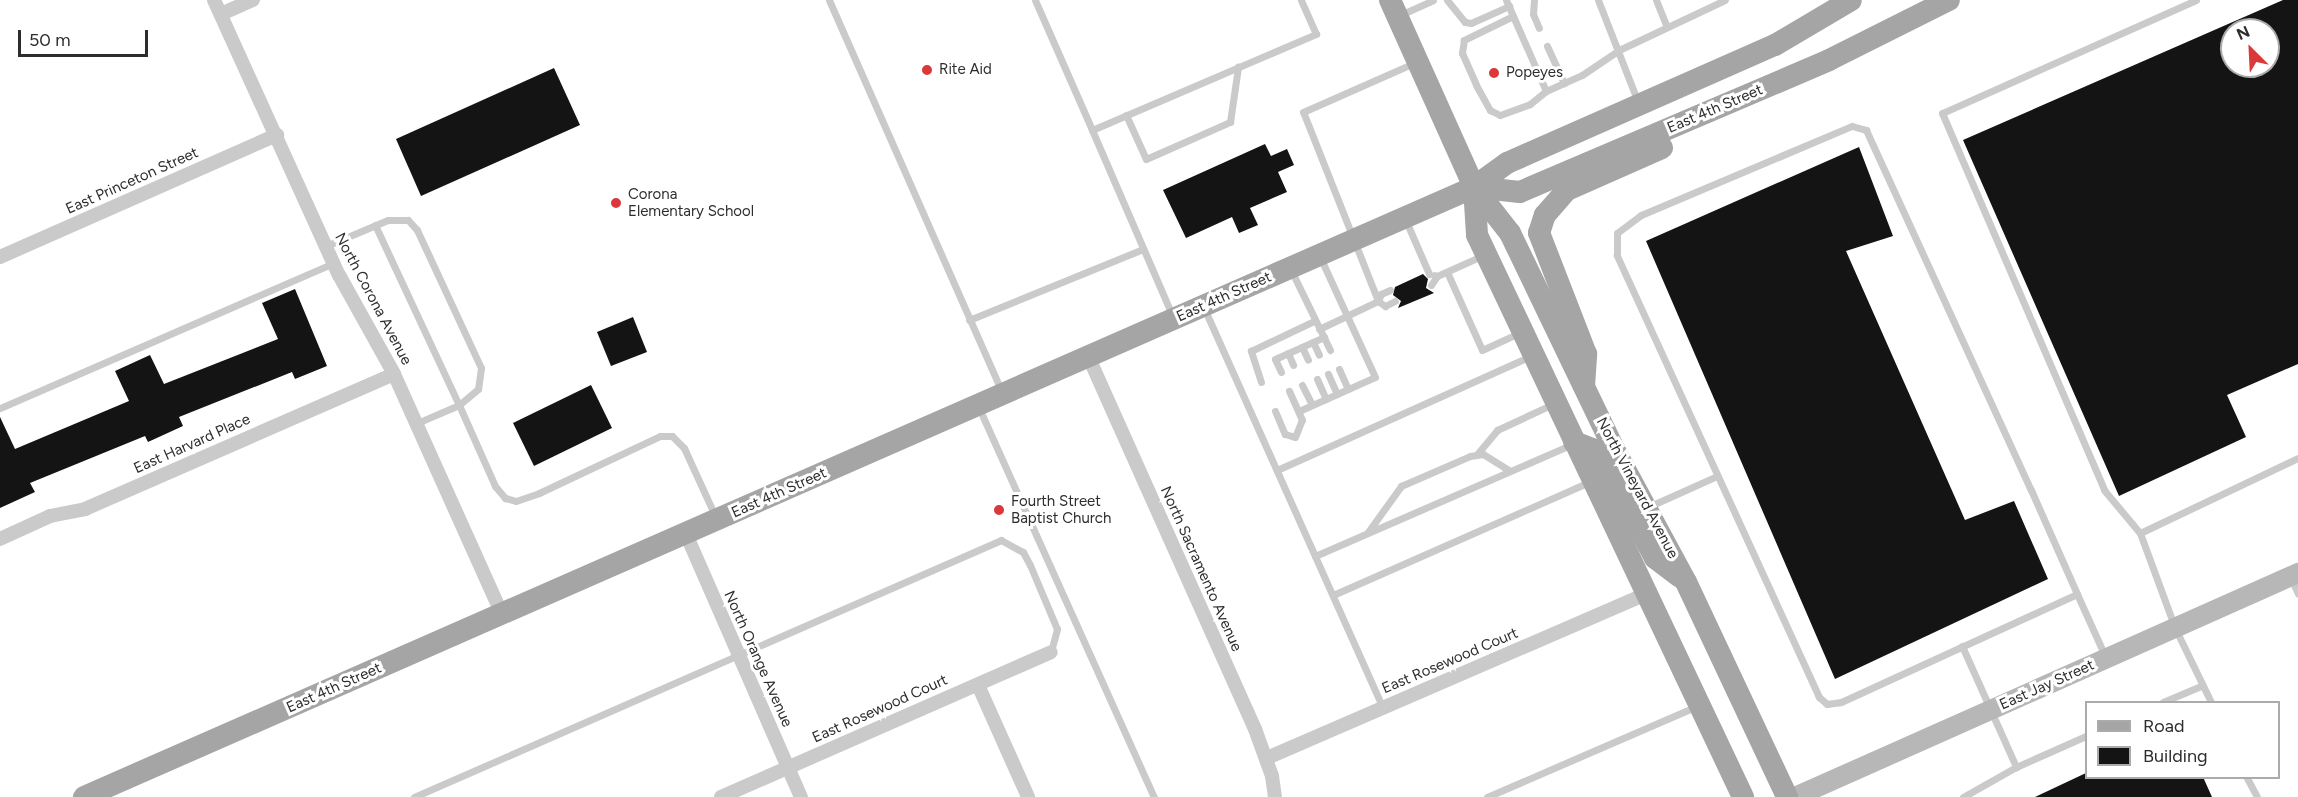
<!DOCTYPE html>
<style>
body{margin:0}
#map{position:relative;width:2298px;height:797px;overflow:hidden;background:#fff;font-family:Figtree,sans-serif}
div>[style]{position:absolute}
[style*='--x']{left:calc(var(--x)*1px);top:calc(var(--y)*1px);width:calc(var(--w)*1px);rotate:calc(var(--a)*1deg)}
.building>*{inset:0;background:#141414}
.lane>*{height:7px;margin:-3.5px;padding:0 3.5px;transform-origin:3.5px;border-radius:3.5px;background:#cacaca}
.street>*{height:14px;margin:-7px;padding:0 7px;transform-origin:7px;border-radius:7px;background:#cacaca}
.secondary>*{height:20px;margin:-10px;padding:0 10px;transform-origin:10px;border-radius:10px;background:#b7b7b7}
.primary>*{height:22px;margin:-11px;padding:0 11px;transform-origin:11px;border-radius:11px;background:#a5a5a5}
.dots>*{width:16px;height:16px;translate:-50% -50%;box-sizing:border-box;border:3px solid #fff;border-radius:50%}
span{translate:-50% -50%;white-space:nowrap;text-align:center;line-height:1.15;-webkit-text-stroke:6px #fff;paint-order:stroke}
.poi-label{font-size:15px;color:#2d2d2d}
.left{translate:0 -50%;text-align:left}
.street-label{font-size:15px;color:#2d2d2d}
.legend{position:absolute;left:2085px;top:701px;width:195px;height:78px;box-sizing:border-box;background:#fff;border:2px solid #ababab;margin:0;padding:8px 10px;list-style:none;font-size:18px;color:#2d2d2d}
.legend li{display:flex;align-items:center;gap:12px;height:30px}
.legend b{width:30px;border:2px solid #ababab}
.north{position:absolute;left:2220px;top:18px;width:60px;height:60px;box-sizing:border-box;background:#fff;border:2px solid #ababab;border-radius:50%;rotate:336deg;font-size:16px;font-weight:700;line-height:24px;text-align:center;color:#2d2d2d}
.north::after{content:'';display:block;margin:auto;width:21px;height:27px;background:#db3839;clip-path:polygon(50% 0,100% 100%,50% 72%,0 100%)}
.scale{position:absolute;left:18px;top:30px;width:130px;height:27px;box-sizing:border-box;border:3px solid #2d2d2d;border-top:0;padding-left:8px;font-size:18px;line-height:21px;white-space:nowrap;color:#2d2d2d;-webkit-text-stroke:4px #fff;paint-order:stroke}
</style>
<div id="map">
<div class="building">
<div style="clip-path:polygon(evenodd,2283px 0,2298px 0,2298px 364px,2227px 395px,2246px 437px,2119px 496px,1963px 140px,2283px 0,2232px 30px,2268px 30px,2268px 66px,2232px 66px,2232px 30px)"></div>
<div style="clip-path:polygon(554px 68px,580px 125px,421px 196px,396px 139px)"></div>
<div style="clip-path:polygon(1265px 144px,1271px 156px,1287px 149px,1294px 165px,1278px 172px,1287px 192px,1250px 208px,1258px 225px,1239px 233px,1232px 217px,1186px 238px,1163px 190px)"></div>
<div style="clip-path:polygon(1859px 147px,1893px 236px,1846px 251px,1965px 520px,2014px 501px,2048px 579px,1835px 679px,1646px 241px)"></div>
<div style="clip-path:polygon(1423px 274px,1428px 279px,1426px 288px,1434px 293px,1398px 308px,1401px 301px,1393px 295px,1395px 287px)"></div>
<div style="clip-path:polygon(295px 289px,327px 366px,295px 379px,292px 372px,179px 417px,183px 426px,148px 442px,145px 436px,30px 483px,35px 492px,0 508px,0 417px,15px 449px,129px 401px,115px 371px,150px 355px,164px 384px,278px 339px,262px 303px)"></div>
<div style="clip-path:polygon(633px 317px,647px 352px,611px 366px,597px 332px)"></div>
<div style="clip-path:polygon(591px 385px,612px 428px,534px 466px,513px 423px)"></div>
<div style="clip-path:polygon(2086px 773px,2086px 777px,2203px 777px,2212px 797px,2035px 797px)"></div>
</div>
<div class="lane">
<div style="--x:829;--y:0;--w:428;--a:66.2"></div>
<div style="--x:1035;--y:0;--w:142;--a:66.3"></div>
<div style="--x:1092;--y:130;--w:244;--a:-23.2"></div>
<div style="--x:1316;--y:34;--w:37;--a:-114"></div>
<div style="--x:1447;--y:0;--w:28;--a:51"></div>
<div style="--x:1465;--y:22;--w:6;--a:9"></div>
<div style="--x:1471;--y:23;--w:42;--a:-24.1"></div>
<div style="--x:1506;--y:0;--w:99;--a:66.3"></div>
<div style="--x:1546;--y:91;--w:39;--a:-24"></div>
<div style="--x:1582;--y:75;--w:45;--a:-34"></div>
<div style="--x:1619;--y:50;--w:117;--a:-25.3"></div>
<div style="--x:1534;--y:0;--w:14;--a:94"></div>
<div style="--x:1533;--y:14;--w:15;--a:67"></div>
<div style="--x:1598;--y:0;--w:110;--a:68.6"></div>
<div style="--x:1656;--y:0;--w:29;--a:68"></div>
<div style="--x:2196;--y:0;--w:278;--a:156"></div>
<div style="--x:1942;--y:113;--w:410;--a:66.7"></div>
<div style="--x:2104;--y:490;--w:56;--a:50.1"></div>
<div style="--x:2140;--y:533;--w:101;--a:69.8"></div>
<div style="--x:2175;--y:628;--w:82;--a:64.1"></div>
<div style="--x:1400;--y:15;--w:36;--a:-24"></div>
<div style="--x:1513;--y:16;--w:55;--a:153.9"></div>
<div style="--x:1464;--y:40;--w:13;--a:99"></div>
<div style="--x:1462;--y:53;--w:35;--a:66"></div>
<div style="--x:1476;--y:85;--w:29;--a:61"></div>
<div style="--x:1490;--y:110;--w:11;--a:27"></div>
<div style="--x:1500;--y:115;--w:32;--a:-20"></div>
<div style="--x:1530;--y:104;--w:21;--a:-39"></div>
<div style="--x:1547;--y:46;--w:41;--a:65.3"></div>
<div style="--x:1126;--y:115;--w:48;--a:65.6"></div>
<div style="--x:1146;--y:159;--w:92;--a:-23.8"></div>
<div style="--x:1230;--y:122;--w:56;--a:-81.7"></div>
<div style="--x:1092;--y:130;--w:202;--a:66.6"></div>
<div style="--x:1406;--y:221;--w:58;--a:66.5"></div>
<div style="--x:375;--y:225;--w:199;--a:65"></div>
<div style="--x:459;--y:405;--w:46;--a:156.8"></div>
<div style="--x:326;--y:246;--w:67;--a:-22.8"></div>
<div style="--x:388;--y:220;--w:20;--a:0"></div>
<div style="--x:408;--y:220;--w:13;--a:48"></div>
<div style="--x:417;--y:230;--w:152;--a:65.1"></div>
<div style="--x:481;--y:368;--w:21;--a:98"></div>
<div style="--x:478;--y:389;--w:25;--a:140"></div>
<div style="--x:459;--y:405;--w:89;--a:66"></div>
<div style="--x:495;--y:486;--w:16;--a:50"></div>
<div style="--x:505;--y:498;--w:11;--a:15"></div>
<div style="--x:516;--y:501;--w:24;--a:-19"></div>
<div style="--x:539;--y:493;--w:134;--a:-25.2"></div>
<div style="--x:660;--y:436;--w:12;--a:0"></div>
<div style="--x:672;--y:436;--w:17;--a:45"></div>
<div style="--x:684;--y:448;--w:77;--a:65.4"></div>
<div style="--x:1291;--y:270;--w:89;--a:64"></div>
<div style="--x:1447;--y:272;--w:85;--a:65.8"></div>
<div style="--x:1482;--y:350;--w:41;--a:-24.7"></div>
<div style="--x:1437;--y:276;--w:51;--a:-24.1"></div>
<div style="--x:1431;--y:285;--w:11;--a:-56"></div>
<div style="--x:1437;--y:276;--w:3;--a:-162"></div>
<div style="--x:1390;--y:290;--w:10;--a:156"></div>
<div style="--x:1381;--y:294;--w:8;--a:113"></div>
<div style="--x:1378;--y:301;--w:9;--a:36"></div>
<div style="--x:1385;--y:306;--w:11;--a:-27"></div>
<div style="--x:1204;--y:308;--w:438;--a:65.9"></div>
<div style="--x:969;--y:320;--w:188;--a:-22.2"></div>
<div style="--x:1319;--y:329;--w:65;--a:-25.4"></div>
<div style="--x:1378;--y:301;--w:203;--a:-111.6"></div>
<div style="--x:1303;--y:112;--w:121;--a:-23.8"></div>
<div style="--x:1313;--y:342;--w:14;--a:65"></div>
<div style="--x:1302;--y:347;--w:14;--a:65"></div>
<div style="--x:1288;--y:353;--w:13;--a:67"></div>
<div style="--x:1339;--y:369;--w:22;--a:66"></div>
<div style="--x:1281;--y:372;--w:14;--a:-115"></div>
<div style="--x:1275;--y:359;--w:54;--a:-24.2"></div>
<div style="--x:1328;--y:374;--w:22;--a:66"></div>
<div style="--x:1317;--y:379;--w:22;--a:66"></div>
<div style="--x:1261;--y:382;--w:33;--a:-108"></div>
<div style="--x:1251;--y:351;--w:70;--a:-25.5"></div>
<div style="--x:1302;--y:385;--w:22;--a:63"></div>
<div style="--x:0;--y:408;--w:364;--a:-23.5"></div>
<div style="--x:979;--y:408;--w:427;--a:65.8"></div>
<div style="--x:1275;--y:411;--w:25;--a:67"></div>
<div style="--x:1285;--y:434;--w:10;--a:17"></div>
<div style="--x:1295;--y:437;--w:18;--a:-68"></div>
<div style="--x:1302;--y:420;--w:32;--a:-114"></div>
<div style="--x:1299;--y:411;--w:83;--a:-24.1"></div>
<div style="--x:1375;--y:377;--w:132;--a:-114.6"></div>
<div style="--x:1478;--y:453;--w:30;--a:-50"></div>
<div style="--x:1497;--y:430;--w:62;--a:-24.9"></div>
<div style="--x:1277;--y:470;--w:278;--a:-24.2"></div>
<div style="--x:1648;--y:507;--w:76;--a:-24.2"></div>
<div style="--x:1368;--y:532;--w:57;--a:-54.3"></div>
<div style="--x:1401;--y:486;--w:75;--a:-23.5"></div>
<div style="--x:1470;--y:456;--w:13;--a:-9"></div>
<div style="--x:1483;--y:454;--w:32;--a:32"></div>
<div style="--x:2140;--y:533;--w:175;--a:-25.4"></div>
<div style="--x:1315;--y:556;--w:280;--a:-23.5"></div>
<div style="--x:2291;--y:578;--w:17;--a:66"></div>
<div style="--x:2077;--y:594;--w:260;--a:155.4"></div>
<div style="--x:1841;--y:702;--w:14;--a:172"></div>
<div style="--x:1827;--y:704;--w:11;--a:-139"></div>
<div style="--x:1819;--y:697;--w:486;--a:-114.6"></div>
<div style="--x:1617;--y:255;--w:22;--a:-90"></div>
<div style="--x:1617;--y:233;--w:30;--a:-37"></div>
<div style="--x:1641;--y:215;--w:229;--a:-22.9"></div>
<div style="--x:1852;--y:126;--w:15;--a:16"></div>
<div style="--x:1866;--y:130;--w:396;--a:65.4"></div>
<div style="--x:2031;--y:490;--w:114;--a:66.1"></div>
<div style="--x:2077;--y:594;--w:68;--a:65.7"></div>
<div style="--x:1333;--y:595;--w:280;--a:-23.8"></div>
<div style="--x:1962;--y:646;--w:133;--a:65.9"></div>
<div style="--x:2016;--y:767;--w:61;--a:150.5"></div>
<div style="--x:2163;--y:702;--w:43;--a:-23"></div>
<div style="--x:2016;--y:767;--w:77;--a:-23.9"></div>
<div style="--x:2247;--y:778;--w:21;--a:62"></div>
<div style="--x:414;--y:797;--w:641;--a:-23.64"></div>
<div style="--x:1001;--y:540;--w:25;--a:29"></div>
<div style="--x:1023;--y:552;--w:15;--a:62"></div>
<div style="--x:1030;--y:565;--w:69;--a:67.1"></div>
<div style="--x:1057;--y:629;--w:24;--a:105"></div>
<div style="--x:1487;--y:797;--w:229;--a:-23.4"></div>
</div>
<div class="street">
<div style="--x:214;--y:0;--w:302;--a:65.6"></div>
<div style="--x:339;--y:275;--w:113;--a:60.9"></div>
<div style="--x:394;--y:374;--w:263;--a:65.8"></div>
<div style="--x:221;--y:14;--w:35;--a:-24"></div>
<div style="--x:0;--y:257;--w:303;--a:-23.8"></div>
<div style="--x:1089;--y:358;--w:406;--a:65.9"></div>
<div style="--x:1255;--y:729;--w:50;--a:70.1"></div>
<div style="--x:1272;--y:776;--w:21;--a:82"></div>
<div style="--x:686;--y:534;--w:287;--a:66.4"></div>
<div style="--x:0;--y:539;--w:55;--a:-24.7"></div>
<div style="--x:50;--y:516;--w:36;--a:-11"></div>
<div style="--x:85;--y:509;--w:337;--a:-23.6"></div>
<div style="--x:978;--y:685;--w:123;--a:65.9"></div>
<div style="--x:1267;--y:758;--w:413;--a:-23.4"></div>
<div style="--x:721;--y:797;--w:360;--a:-23.7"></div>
</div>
<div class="secondary">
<div style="--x:1795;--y:797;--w:551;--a:-24"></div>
</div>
<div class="primary">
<div style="--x:1390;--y:0;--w:205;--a:65.8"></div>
<div style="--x:1474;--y:187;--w:58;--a:52"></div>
<div style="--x:1510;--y:233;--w:240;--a:64.3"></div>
<div style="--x:1614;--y:449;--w:151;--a:61.6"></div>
<div style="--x:1686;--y:582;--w:238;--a:64.8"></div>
<div style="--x:1474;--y:187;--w:48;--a:86.4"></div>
<div style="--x:1477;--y:235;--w:622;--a:64.67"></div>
<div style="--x:1474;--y:187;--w:46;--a:6.2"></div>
<div style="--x:1520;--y:192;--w:336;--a:-23.1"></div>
<div style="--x:1829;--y:60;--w:134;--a:-26.6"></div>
<div style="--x:1584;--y:386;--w:32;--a:-86"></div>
<div style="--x:1586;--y:354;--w:130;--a:-111.2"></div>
<div style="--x:1539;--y:233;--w:19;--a:-72"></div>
<div style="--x:1545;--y:215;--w:33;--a:-49"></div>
<div style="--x:1567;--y:190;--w:104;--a:-23.9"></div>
<div style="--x:1574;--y:442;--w:19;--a:21"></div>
<div style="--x:1592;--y:449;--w:16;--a:45"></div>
<div style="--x:1603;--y:460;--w:111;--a:62"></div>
<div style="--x:1655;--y:558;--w:31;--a:37"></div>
<div style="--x:84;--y:797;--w:1518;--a:-23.69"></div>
<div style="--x:1474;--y:187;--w:41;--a:-36"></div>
<div style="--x:1507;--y:163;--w:293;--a:-23.8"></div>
<div style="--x:1775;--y:45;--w:88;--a:-30.6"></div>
</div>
<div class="dots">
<div style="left:927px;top:70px;background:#db3839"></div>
<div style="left:1494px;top:73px;background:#db3839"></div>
<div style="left:616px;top:203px;background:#db3839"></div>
<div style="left:999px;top:510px;background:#db3839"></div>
</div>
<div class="poi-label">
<span class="left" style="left:939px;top:70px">Rite Aid</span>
<span class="left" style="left:1506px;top:73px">Popeyes</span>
<span class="left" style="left:628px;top:203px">Corona<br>Elementary School</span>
<span class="left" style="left:1011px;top:510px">Fourth Street<br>Baptist Church</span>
</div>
<div class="street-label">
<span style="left:1715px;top:109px;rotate:-23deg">East 4th Street</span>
<span style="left:132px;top:181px;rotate:-24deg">East Princeton Street</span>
<span style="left:1224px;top:297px;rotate:-24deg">East 4th Street</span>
<span style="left:373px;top:299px;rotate:62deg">North Corona Avenue</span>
<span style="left:192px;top:444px;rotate:-24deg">East Harvard Place</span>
<span style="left:1637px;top:488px;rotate:62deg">North Vineyard Avenue</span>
<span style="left:779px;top:493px;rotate:-24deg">East 4th Street</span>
<span style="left:1201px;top:569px;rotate:66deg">North Sacramento Avenue</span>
<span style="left:758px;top:659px;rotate:66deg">North Orange Avenue</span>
<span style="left:1450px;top:661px;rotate:-23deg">East Rosewood Court</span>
<span style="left:2047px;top:685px;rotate:-24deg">East Jay Street</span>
<span style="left:334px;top:688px;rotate:-24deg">East 4th Street</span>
<span style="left:880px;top:709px;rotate:-24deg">East Rosewood Court</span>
</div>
<ul class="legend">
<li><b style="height:8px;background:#a5a5a5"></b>Road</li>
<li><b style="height:16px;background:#141414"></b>Building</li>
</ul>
<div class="north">N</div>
<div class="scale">50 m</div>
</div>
